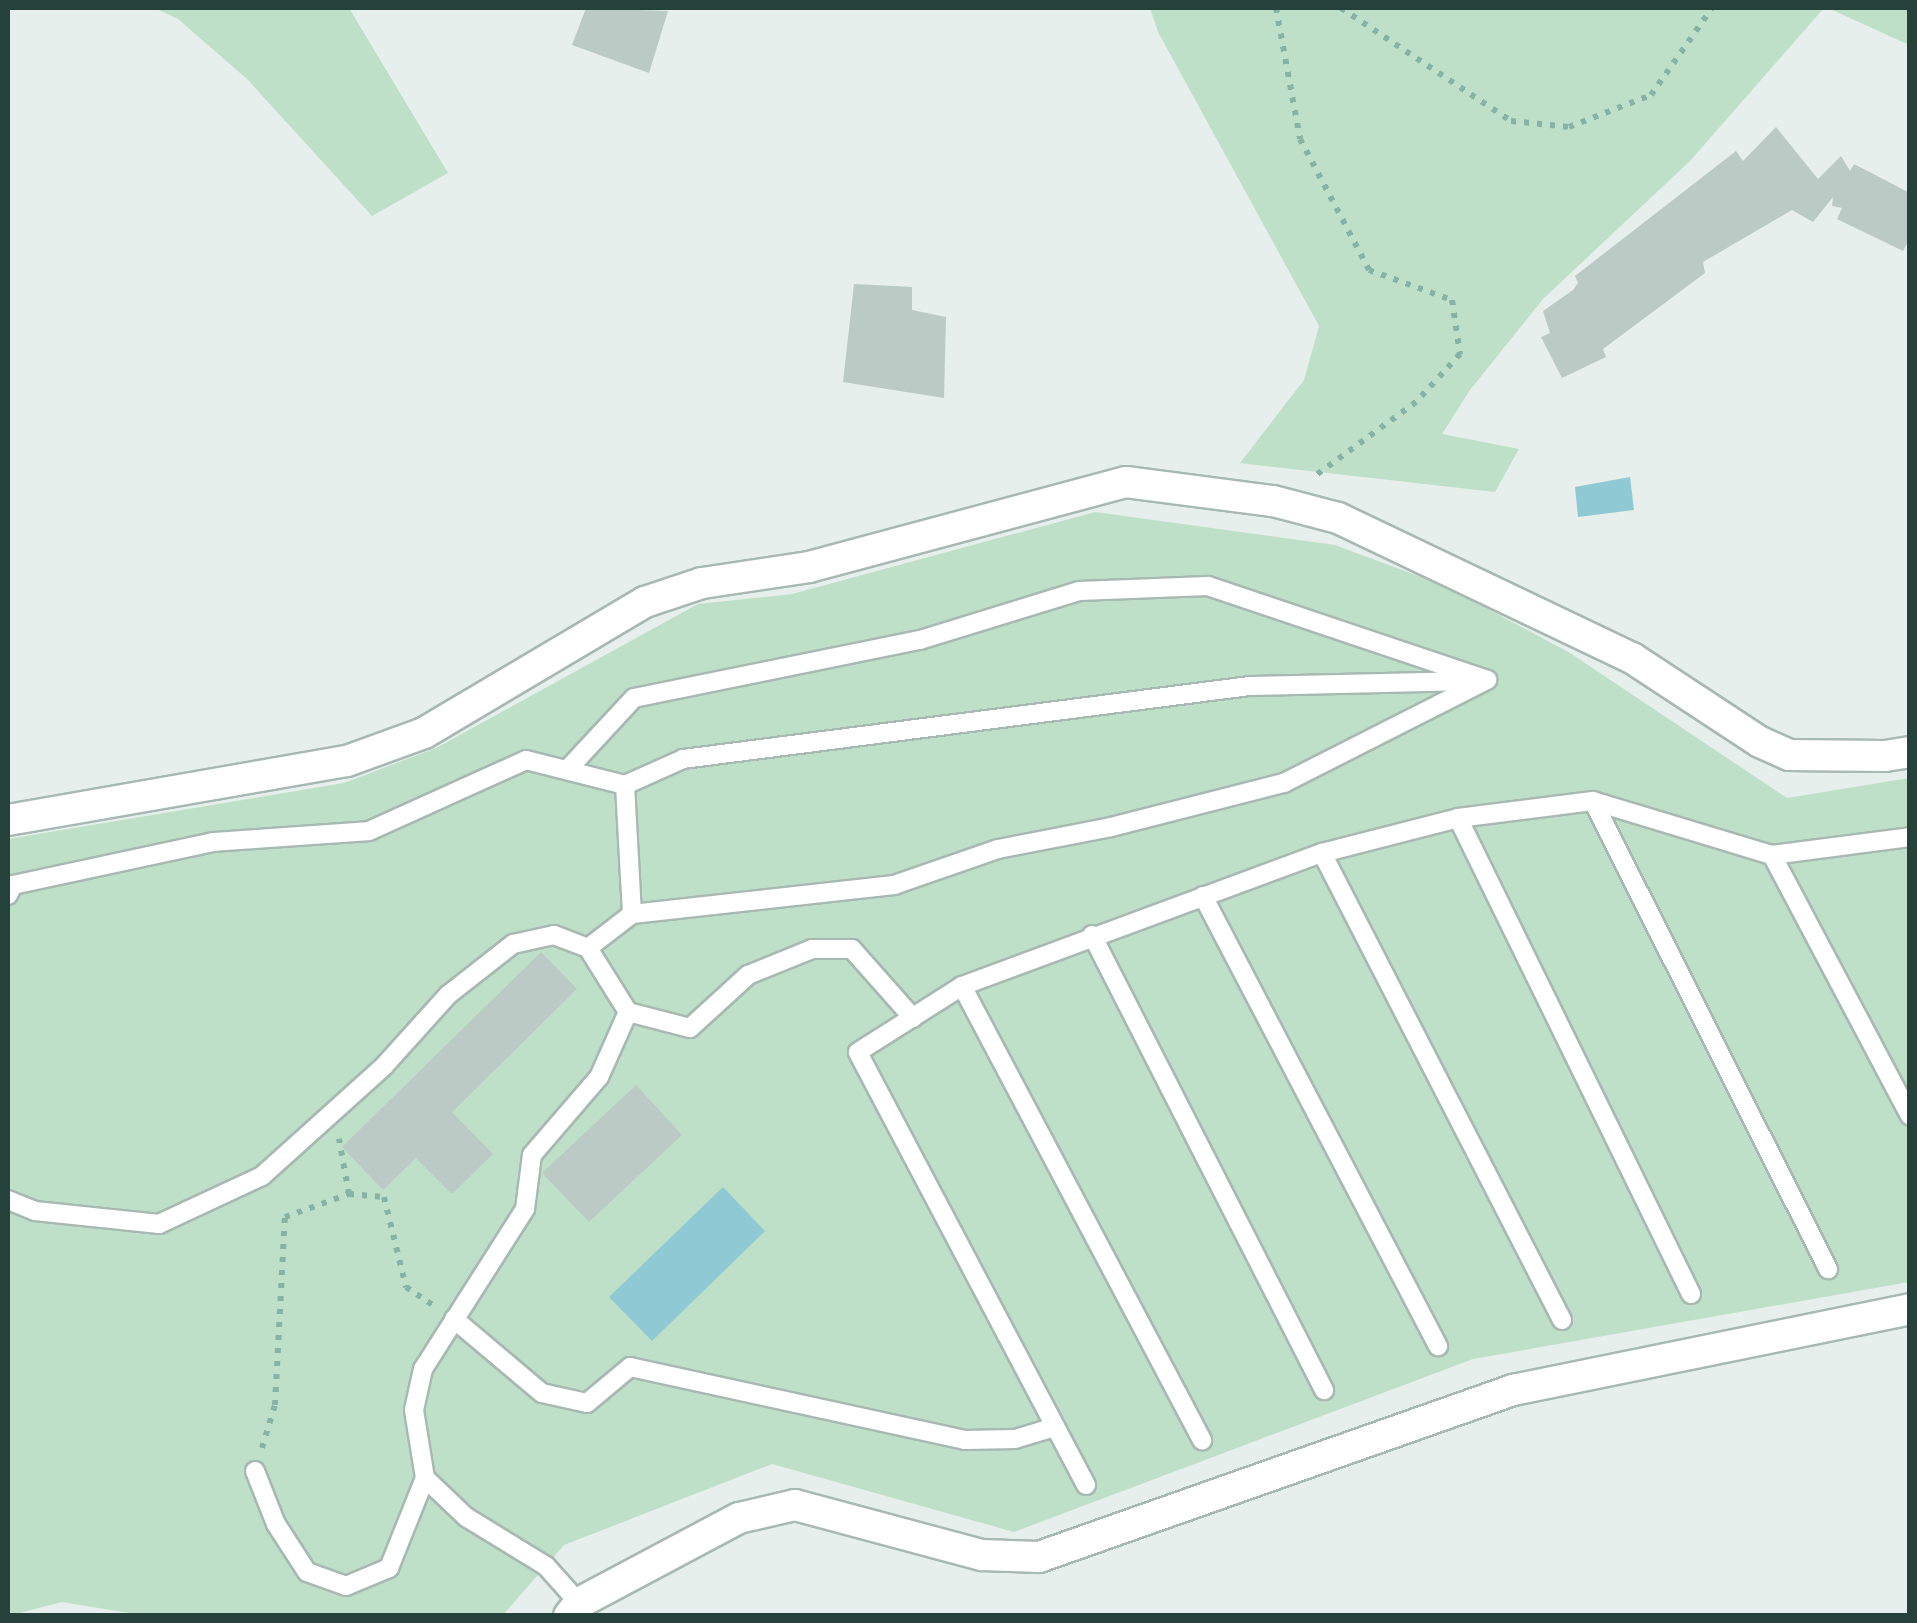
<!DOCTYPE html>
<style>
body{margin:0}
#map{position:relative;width:1917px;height:1623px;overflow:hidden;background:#e6efeb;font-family:Lato,sans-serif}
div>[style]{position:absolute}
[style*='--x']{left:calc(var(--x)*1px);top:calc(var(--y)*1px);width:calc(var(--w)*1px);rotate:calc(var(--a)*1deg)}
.green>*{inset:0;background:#bfe0c8}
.water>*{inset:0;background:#8ec9d4}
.building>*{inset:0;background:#bbcac4}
.path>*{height:6px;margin-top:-3px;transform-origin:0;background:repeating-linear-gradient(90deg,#86b3a5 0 5px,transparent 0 13px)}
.roads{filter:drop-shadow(2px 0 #a8b8b2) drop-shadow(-2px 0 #a8b8b2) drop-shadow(0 2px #a8b8b2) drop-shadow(0 -2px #a8b8b2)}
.lane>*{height:18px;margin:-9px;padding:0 9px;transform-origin:9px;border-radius:9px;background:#fff}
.street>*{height:30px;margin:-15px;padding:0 15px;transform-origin:15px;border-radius:15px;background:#fff}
span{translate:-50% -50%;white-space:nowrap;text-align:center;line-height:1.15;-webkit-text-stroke:8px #f7fbf9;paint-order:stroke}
.frame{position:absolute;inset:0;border:10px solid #24423a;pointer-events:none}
</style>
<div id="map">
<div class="green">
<div style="clip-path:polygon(155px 8px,349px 8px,448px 173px,372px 216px,247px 79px,178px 19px)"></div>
<div style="clip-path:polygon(1150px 8px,1824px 8px,1690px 161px,1543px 299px,1470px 390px,1442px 434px,1519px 449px,1495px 492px,1240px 463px,1304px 380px,1319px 326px,1158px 32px)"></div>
<div style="clip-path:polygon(1828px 8px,1909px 8px,1909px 45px)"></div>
<div style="clip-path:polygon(1095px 512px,1335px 545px,1445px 586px,1570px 653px,1787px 798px,1909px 778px,1909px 1282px,1473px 1359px,1014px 1532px,772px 1464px,564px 1545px,503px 1615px,147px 1616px,62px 1602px,8px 1616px,8px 839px,344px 783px,436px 748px,698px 604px,792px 594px)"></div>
</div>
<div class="water">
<div style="clip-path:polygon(1630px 477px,1634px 510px,1578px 517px,1575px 487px)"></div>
<div style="clip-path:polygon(723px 1187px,765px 1231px,652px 1341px,609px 1297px)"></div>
</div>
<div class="building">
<div style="clip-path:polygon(586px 8px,668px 11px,649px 73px,572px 45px)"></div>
<div style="clip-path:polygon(1776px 127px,1818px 179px,1841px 156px,1850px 171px,1854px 164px,1910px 193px,1910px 238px,1903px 251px,1837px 219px,1842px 208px,1832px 206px,1833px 197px,1813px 222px,1792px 210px,1703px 262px,1705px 273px,1603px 349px,1606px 357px,1562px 378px,1541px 337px,1550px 333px,1543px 311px,1573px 290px,1578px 283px,1575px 276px,1736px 151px,1743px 161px)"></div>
<div style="clip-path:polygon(854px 284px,912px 287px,912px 310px,946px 317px,944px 398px,843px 382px)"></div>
<div style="clip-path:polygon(541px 952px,577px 989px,452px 1112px,493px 1154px,452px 1194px,416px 1158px,383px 1190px,342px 1147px)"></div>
<div style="clip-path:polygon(636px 1085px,682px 1135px,589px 1222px,542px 1173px)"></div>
</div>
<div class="path">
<div style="--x:1276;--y:8;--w:133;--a:79.6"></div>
<div style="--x:1300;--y:139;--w:148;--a:62.2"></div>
<div style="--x:1369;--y:270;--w:88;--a:19.9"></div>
<div style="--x:1452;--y:300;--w:55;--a:81.6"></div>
<div style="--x:1460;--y:354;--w:65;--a:132.5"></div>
<div style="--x:1416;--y:402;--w:129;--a:143.8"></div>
<div style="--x:1341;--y:8;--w:204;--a:33.6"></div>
<div style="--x:1511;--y:121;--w:58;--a:5.9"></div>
<div style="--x:1569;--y:127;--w:88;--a:-21.3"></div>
<div style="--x:1651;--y:95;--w:106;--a:-55"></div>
<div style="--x:349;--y:1194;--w:35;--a:5"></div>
<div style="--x:384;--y:1197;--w:93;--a:76.3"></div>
<div style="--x:406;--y:1287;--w:36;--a:34"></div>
<div style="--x:262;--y:1448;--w:45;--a:-73.2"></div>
<div style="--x:275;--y:1405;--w:188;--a:-87"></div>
<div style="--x:285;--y:1217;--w:68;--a:-19.8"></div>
<div style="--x:349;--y:1194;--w:56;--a:-100.3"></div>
</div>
<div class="roads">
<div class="lane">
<div style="--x:567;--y:770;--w:98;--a:-47.1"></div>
<div style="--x:634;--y:698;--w:292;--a:-11.5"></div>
<div style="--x:920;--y:640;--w:166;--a:-17.1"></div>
<div style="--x:1079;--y:591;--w:129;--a:-2.2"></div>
<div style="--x:1208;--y:586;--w:294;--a:18.6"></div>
<div style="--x:625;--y:785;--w:64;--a:-24.1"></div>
<div style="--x:683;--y:759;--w:572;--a:-7.34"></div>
<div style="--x:1250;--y:686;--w:222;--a:-1.3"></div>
<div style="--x:1593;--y:801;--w:187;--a:16.8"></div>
<div style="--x:1772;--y:855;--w:139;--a:-7.4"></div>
<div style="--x:1458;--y:818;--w:530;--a:63.92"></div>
<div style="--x:1322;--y:853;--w:525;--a:62.8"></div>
<div style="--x:1772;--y:855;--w:295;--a:62.1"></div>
<div style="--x:8;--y:895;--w:11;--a:-63"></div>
<div style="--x:13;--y:885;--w:205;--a:-12.1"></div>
<div style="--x:213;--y:842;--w:156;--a:-4"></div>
<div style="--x:369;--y:831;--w:172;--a:-24.3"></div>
<div style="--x:526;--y:760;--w:102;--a:14.2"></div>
<div style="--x:625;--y:785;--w:129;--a:86.9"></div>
<div style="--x:1203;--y:896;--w:508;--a:62.43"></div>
<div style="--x:1092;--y:935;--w:511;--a:62.98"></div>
<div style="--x:588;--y:948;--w:56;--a:-37.7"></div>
<div style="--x:632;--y:914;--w:264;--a:-6.3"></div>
<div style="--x:894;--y:885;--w:110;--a:-19.1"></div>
<div style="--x:998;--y:849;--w:115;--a:-11"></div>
<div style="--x:1111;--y:827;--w:179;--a:-14.3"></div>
<div style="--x:1284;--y:783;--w:228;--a:-26.9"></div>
<div style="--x:962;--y:986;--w:514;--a:62.14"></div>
<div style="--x:628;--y:1012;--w:64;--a:14.5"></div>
<div style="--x:690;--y:1028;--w:79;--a:-42.4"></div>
<div style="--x:748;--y:975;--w:69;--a:-22.1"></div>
<div style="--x:812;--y:949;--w:40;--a:0"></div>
<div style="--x:852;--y:949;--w:92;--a:48.5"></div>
<div style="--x:8;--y:1200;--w:29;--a:22"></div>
<div style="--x:35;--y:1211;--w:125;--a:6"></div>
<div style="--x:159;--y:1224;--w:114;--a:-25"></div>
<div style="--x:262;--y:1176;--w:164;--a:-42"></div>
<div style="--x:384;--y:1066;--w:96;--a:-48"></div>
<div style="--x:448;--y:995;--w:83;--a:-38.1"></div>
<div style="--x:513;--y:944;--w:42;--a:-12.4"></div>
<div style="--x:554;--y:935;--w:36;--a:21"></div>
<div style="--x:588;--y:948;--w:75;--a:58"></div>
<div style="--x:628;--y:1012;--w:71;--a:114"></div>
<div style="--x:599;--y:1077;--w:103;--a:130.7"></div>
<div style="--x:532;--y:1155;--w:54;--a:97.4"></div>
<div style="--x:525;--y:1209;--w:190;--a:122.5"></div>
<div style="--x:423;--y:1369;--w:42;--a:102.4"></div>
<div style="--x:414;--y:1410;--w:69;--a:80.8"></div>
<div style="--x:425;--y:1478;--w:57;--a:43.6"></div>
<div style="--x:466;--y:1517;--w:94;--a:31.5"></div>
<div style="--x:546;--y:1566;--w:50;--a:48.3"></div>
<div style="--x:454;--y:1319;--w:115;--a:40.1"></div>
<div style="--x:542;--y:1393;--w:46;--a:12.5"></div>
<div style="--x:587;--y:1403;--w:56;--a:-39.9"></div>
<div style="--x:630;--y:1367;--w:343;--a:12.3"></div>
<div style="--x:965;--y:1440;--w:50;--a:-1.1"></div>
<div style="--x:1015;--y:1439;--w:42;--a:-16.7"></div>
<div style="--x:255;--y:1471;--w:57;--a:68.4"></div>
<div style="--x:276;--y:1524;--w:57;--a:57.1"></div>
<div style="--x:307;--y:1572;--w:41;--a:19.7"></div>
<div style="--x:346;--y:1586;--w:47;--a:-22.7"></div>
<div style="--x:389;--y:1568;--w:97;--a:-68.2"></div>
<div style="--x:1086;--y:1485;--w:489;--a:-117.8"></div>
<div style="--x:858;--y:1052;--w:123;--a:-32.4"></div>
<div style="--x:962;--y:986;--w:384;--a:-20.3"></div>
<div style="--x:1322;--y:853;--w:140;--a:-14.4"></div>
<div style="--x:1458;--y:818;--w:136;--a:-7.2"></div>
<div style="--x:1593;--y:801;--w:524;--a:63.34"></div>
</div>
<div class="street">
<div style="--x:8;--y:820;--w:344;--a:-9.9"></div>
<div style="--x:347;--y:761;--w:82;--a:-20"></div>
<div style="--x:424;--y:733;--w:257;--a:-30.7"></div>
<div style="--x:645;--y:602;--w:60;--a:-18.4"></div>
<div style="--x:702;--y:583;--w:108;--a:-8.5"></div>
<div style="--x:809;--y:567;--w:328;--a:-15"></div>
<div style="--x:1126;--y:482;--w:148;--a:7.4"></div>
<div style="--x:1273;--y:501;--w:67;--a:14.7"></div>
<div style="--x:1338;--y:518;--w:326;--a:25.5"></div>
<div style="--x:1632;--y:658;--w:153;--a:33.3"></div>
<div style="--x:1760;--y:742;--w:32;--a:24"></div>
<div style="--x:1789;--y:755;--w:96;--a:0.6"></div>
<div style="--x:1885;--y:756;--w:25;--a:-9"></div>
<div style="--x:569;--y:1616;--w:16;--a:-52"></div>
<div style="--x:579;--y:1603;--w:181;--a:-28"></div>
<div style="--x:739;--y:1518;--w:57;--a:-13.1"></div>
<div style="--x:795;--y:1505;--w:194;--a:15"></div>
<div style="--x:982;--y:1555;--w:57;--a:2"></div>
<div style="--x:1039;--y:1557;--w:503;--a:-19.41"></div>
<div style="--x:1513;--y:1390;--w:405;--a:-11.5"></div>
</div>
</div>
<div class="frame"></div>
</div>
